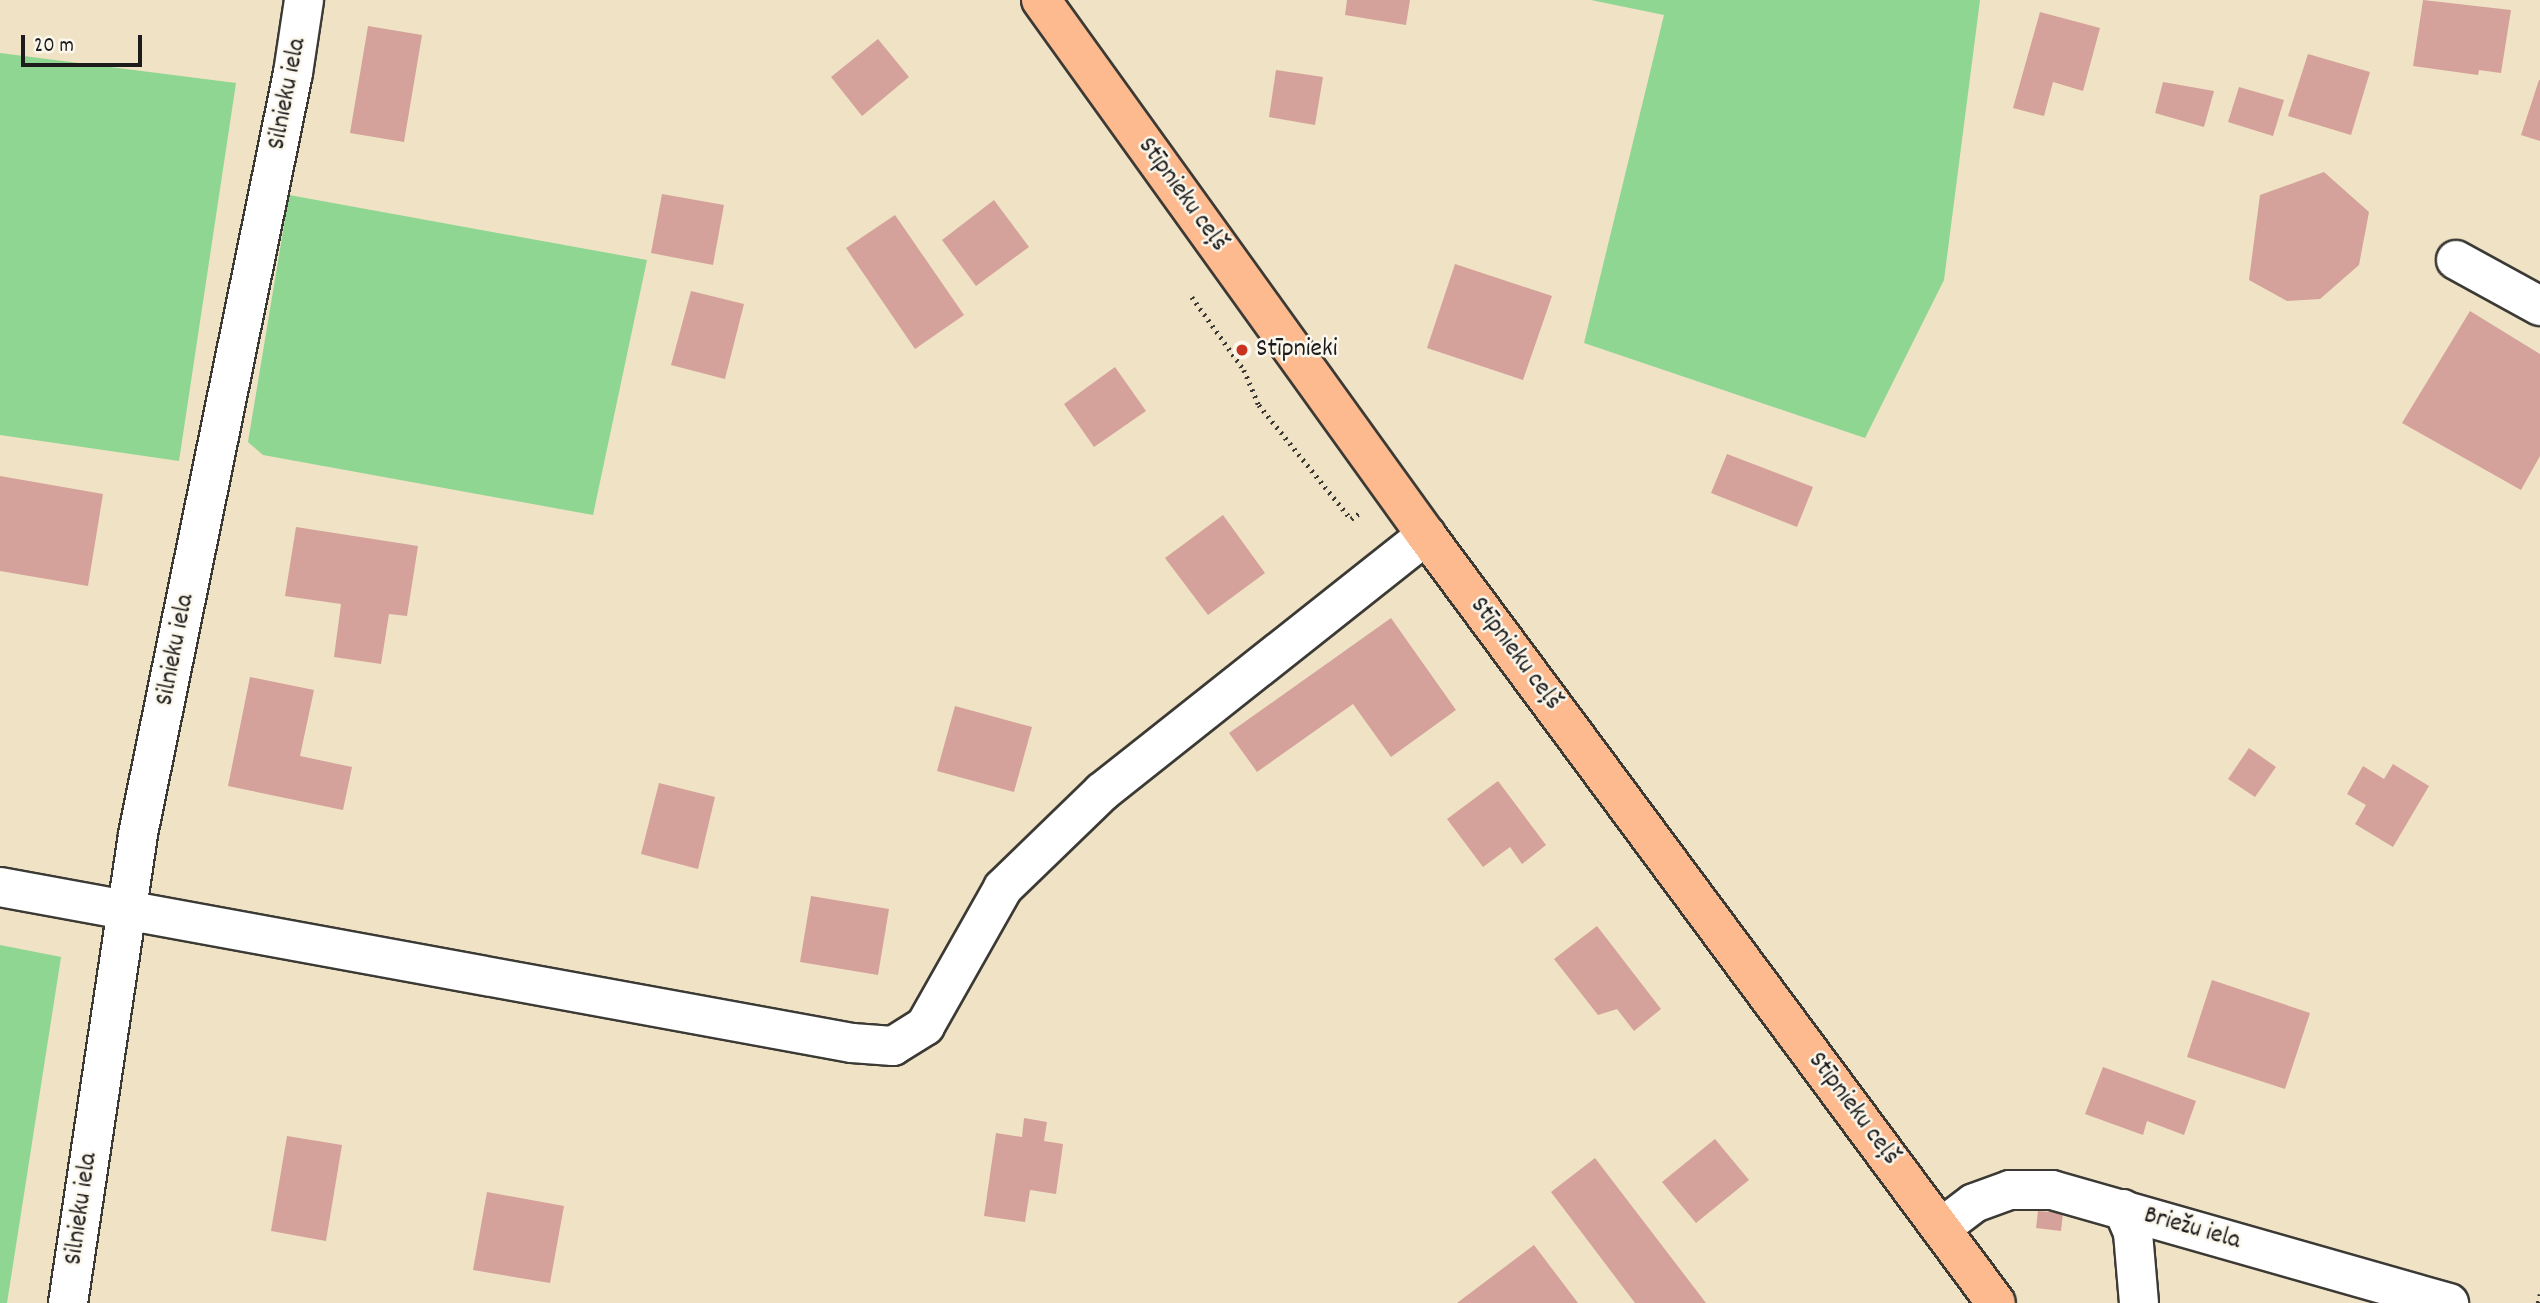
<!DOCTYPE html>
<meta charset="utf-8">
<style>
body{margin:0}
#map{position:relative;width:2540px;height:1303px;overflow:hidden;background:#f0e2c5;font-family:Dekko,sans-serif}
div>[style]{position:absolute}
[style*='--x']{left:calc(var(--x)*1px);top:calc(var(--y)*1px);width:calc(var(--w)*1px);rotate:calc(var(--a)*1deg)}
.green>*{inset:0;background:#8ed692}
.building>*{inset:0;background:#d4a29b}
.path>*{height:4.5px;margin-top:-2.25px;transform-origin:0;background:repeating-linear-gradient(90deg,#3c3a35 0 2px,transparent 0 7px)}
.roads{filter:drop-shadow(2px 0 #3c3a35) drop-shadow(-2px 0 #3c3a35) drop-shadow(0 2px #3c3a35) drop-shadow(0 -2px #3c3a35)}
.minor>*{height:38px;margin:-19px;padding:0 19px;transform-origin:19px;border-radius:19px;background:#fff}
.major>*{height:38px;margin:-19px;padding:0 19px;transform-origin:19px;border-radius:19px;background:#fcba8e}
.dots>*{width:19px;height:19px;translate:-50% -50%;box-sizing:border-box;border:4px solid #fbf7ec;border-radius:50%}
span{translate:-50% -50%;white-space:nowrap;text-align:center;line-height:1.15;-webkit-text-stroke:5px #fbf7ec;paint-order:stroke}
.street-label{font-size:26px;color:#1c1c1c}
.poi-label{font-size:26px;color:#1c1c1c}
.left{translate:0 -50%;text-align:left}
.scale{position:absolute;left:21px;top:35px;width:121px;height:32px;box-sizing:border-box;border:4px solid #1c1c1c;border-top:0;padding-left:9px;font-size:21px;line-height:24px;white-space:nowrap;color:#1c1c1c;-webkit-text-stroke:5px #fbf7ec;paint-order:stroke}
</style>
<div id="map">
<div class="green">
<div style="clip-path:polygon(1591px 0,1980px 0,1944px 280px,1865px 438px,1584px 343px,1664px 15px)"></div>
<div style="clip-path:polygon(0 53px,236px 83px,179px 461px,0 435px)"></div>
<div style="clip-path:polygon(289px 195px,647px 260px,593px 515px,263px 455px,248px 442px)"></div>
<div style="clip-path:polygon(0 945px,61px 957px,7px 1303px,0 1303px)"></div>
</div>
<div class="building">
<div style="clip-path:polygon(1347px 0,1410px 0,1406px 25px,1345px 15px)"></div>
<div style="clip-path:polygon(2423px 0,2511px 10px,2501px 73px,2479px 70px,2478px 75px,2413px 66px)"></div>
<div style="clip-path:polygon(2040px 12px,2100px 28px,2083px 91px,2053px 82px,2044px 116px,2013px 108px)"></div>
<div style="clip-path:polygon(368px 26px,422px 35px,404px 142px,350px 133px)"></div>
<div style="clip-path:polygon(878px 39px,909px 77px,862px 116px,831px 77px)"></div>
<div style="clip-path:polygon(2308px 54px,2370px 72px,2351px 135px,2288px 116px)"></div>
<div style="clip-path:polygon(1276px 70px,1323px 77px,1315px 125px,1269px 117px)"></div>
<div style="clip-path:polygon(2539px 80px,2540px 80px,2540px 141px,2521px 135px)"></div>
<div style="clip-path:polygon(2163px 82px,2214px 91px,2204px 127px,2155px 113px)"></div>
<div style="clip-path:polygon(2239px 87px,2284px 100px,2273px 136px,2228px 122px)"></div>
<div style="clip-path:polygon(2324px 172px,2369px 212px,2359px 265px,2320px 299px,2287px 301px,2249px 280px,2260px 195px)"></div>
<div style="clip-path:polygon(662px 194px,724px 205px,713px 265px,651px 253px)"></div>
<div style="clip-path:polygon(994px 200px,1029px 247px,976px 286px,942px 240px)"></div>
<div style="clip-path:polygon(895px 215px,964px 315px,915px 349px,846px 248px)"></div>
<div style="clip-path:polygon(1455px 264px,1552px 296px,1523px 380px,1427px 348px)"></div>
<div style="clip-path:polygon(691px 291px,744px 304px,725px 379px,671px 365px)"></div>
<div style="clip-path:polygon(2470px 311px,2540px 354px,2540px 456px,2521px 490px,2402px 423px)"></div>
<div style="clip-path:polygon(1115px 367px,1146px 411px,1094px 447px,1064px 404px)"></div>
<div style="clip-path:polygon(1727px 454px,1813px 487px,1797px 527px,1711px 493px)"></div>
<div style="clip-path:polygon(0 476px,103px 494px,88px 586px,0 571px)"></div>
<div style="clip-path:polygon(1223px 515px,1265px 573px,1208px 615px,1165px 558px)"></div>
<div style="clip-path:polygon(296px 527px,418px 546px,407px 616px,389px 614px,381px 664px,334px 657px,341px 604px,285px 596px)"></div>
<div style="clip-path:polygon(1391px 618px,1456px 710px,1391px 757px,1353px 704px,1257px 772px,1229px 733px)"></div>
<div style="clip-path:polygon(250px 677px,314px 690px,300px 756px,352px 767px,343px 810px,228px 786px)"></div>
<div style="clip-path:polygon(955px 706px,1032px 727px,1014px 792px,937px 771px)"></div>
<div style="clip-path:polygon(2249px 748px,2276px 767px,2255px 797px,2228px 779px)"></div>
<div style="clip-path:polygon(2393px 764px,2429px 786px,2393px 847px,2355px 824px,2366px 805px,2347px 794px,2363px 766px,2384px 779px)"></div>
<div style="clip-path:polygon(1498px 781px,1546px 845px,1522px 864px,1510px 847px,1483px 867px,1447px 819px)"></div>
<div style="clip-path:polygon(659px 783px,715px 797px,698px 869px,641px 854px)"></div>
<div style="clip-path:polygon(811px 896px,889px 909px,878px 975px,800px 962px)"></div>
<div style="clip-path:polygon(1597px 926px,1661px 1009px,1634px 1031px,1617px 1009px,1598px 1015px,1554px 959px)"></div>
<div style="clip-path:polygon(2212px 980px,2310px 1013px,2285px 1089px,2187px 1057px)"></div>
<div style="clip-path:polygon(2103px 1067px,2196px 1101px,2184px 1135px,2147px 1121px,2143px 1135px,2085px 1114px)"></div>
<div style="clip-path:polygon(1024px 1118px,1047px 1122px,1044px 1141px,1063px 1144px,1056px 1194px,1030px 1190px,1025px 1222px,984px 1216px,996px 1133px,1022px 1137px)"></div>
<div style="clip-path:polygon(287px 1136px,342px 1145px,326px 1241px,271px 1231px)"></div>
<div style="clip-path:polygon(1715px 1139px,1749px 1180px,1696px 1223px,1662px 1182px)"></div>
<div style="clip-path:polygon(1595px 1158px,1706px 1303px,1635px 1303px,1551px 1192px)"></div>
<div style="clip-path:polygon(487px 1192px,564px 1206px,550px 1283px,473px 1270px)"></div>
<div style="clip-path:polygon(2038px 1211px,2063px 1213px,2061px 1231px,2036px 1228px)"></div>
<div style="clip-path:polygon(1534px 1245px,1578px 1303px,1457px 1303px)"></div>
</div>
<div class="path">
<div style="--x:1192;--y:297;--w:90;--a:54.5"></div>
<div style="--x:1244;--y:370;--w:38;--a:67"></div>
<div style="--x:1259;--y:405;--w:146;--a:51.1"></div>
<div style="--x:1351;--y:519;--w:12;--a:-35"></div>
<div style="--x:2538;--y:1303;--w:9;--a:-77"></div>
</div>
<div class="roads">
<div class="minor">
<div style="--x:2456;--y:260;--w:96;--a:28.7"></div>
<div style="--x:0;--y:887;--w:866;--a:10.38"></div>
<div style="--x:852;--y:1043;--w:41;--a:4.2"></div>
<div style="--x:893;--y:1046;--w:38;--a:-32"></div>
<div style="--x:925;--y:1026;--w:159;--a:-60.5"></div>
<div style="--x:1003;--y:888;--w:138;--a:-44.1"></div>
<div style="--x:1102;--y:792;--w:414;--a:-38.4"></div>
<div style="--x:2123;--y:1209;--w:26;--a:67"></div>
<div style="--x:2133;--y:1233;--w:70;--a:85.1"></div>
<div style="--x:1941;--y:1228;--w:41;--a:-37.1"></div>
<div style="--x:1974;--y:1203;--w:38;--a:-20"></div>
<div style="--x:2010;--y:1190;--w:42;--a:0"></div>
<div style="--x:2052;--y:1190;--w:413;--a:15.9"></div>
<div style="--x:68;--y:1303;--w:474;--a:-81.5"></div>
<div style="--x:138;--y:834;--w:777;--a:-78.49"></div>
<div style="--x:293;--y:73;--w:74;--a:-81.4"></div>
</div>
<div class="major">
<div style="--x:1041;--y:0;--w:659;--a:54.26"></div>
<div style="--x:1426;--y:535;--w:956;--a:53.42"></div>
</div>
</div>
<div class="dots">
<div style="left:1242px;top:350px;background:#c8321e"></div>
</div>
<div class="street-label">
<span style="left:288px;top:94px;rotate:-79deg">Silnieku iela</span>
<span style="left:1182px;top:195px;rotate:54deg">Stīpnieku ceļš</span>
<span style="left:176px;top:650px;rotate:-79deg">Silnieku iela</span>
<span style="left:1515px;top:654px;rotate:53deg">Stīpnieku ceļš</span>
<span style="left:1853px;top:1109px;rotate:53deg">Stīpnieku ceļš</span>
<span style="left:82px;top:1209px;rotate:-82deg">Silnieku iela</span>
<span style="left:2192px;top:1229px;rotate:16deg">Briežu iela</span>
</div>
<div class="poi-label">
<span class="left" style="left:1256px;top:350px">Stīpnieki</span>
</div>
<div class="scale">20 m</div>
</div>
